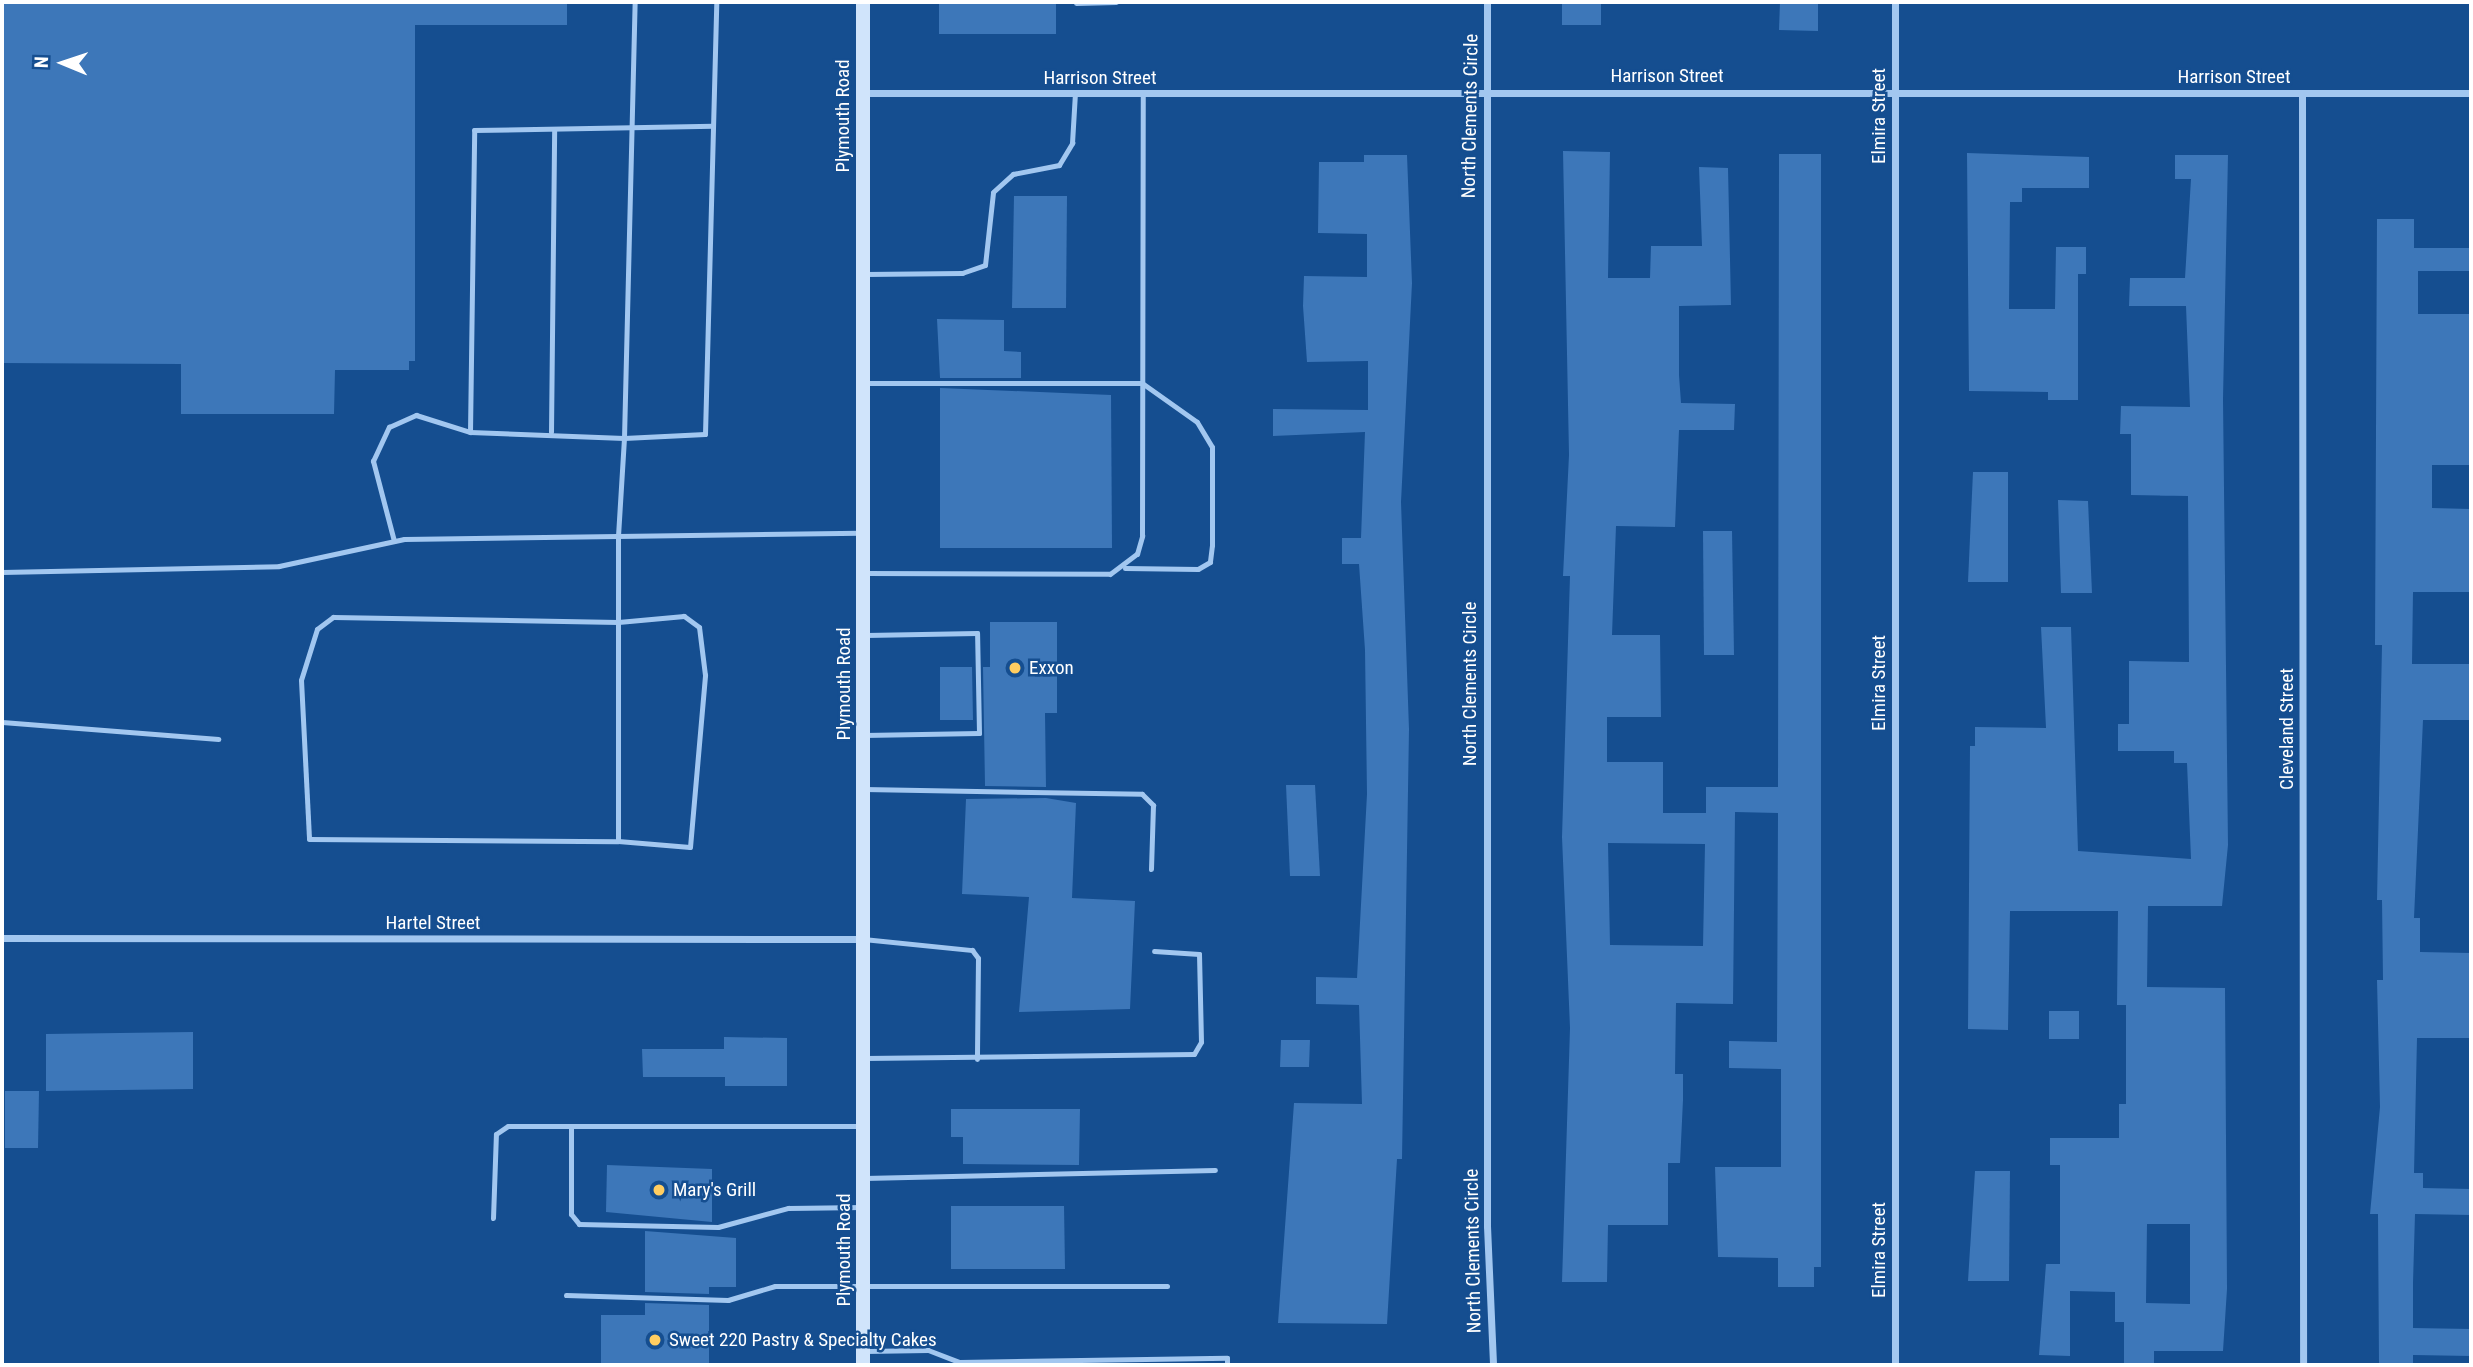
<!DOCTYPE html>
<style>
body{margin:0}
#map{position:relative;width:2473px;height:1367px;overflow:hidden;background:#154e90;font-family:"Roboto Condensed",sans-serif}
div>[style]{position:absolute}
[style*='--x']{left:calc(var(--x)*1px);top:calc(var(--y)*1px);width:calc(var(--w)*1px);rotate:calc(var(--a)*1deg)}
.building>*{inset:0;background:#3d77b9}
.service>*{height:5px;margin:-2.5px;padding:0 2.5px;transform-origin:2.5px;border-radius:2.5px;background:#a2c7f0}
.minor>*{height:7px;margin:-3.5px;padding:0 3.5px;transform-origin:3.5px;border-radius:3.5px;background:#a2c7f0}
.secondary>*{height:14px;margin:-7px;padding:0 7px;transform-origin:7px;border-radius:7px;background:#d0e4fb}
.dots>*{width:19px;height:19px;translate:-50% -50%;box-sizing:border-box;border:4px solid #154e90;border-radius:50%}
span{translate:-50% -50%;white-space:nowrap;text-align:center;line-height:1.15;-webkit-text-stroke:5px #154e90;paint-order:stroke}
.street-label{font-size:19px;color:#fff}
.poi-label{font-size:19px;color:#fff}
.left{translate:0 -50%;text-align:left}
.frame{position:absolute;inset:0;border:4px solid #fff;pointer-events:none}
.north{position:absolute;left:28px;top:28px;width:70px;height:70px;-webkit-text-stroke:5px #154e90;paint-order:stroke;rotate:272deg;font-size:19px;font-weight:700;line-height:28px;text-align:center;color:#fff}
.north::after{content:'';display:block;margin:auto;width:24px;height:32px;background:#fff;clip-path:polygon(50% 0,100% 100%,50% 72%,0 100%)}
</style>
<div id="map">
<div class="building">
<div style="clip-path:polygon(2px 2px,567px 2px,567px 25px,415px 25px,415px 361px,409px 361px,409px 370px,335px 370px,334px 414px,181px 414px,181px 364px,2px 363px)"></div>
<div style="clip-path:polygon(939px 2px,1056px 2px,1056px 34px,939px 34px)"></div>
<div style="clip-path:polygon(1562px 2px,1601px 2px,1601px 25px,1562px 25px)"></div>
<div style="clip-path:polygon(1780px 2px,1818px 2px,1818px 31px,1779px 30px)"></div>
<div style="clip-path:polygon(evenodd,1563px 151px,1610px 152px,1608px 278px,1650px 278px,1651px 246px,1702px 246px,1699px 167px,1728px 168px,1731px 305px,1679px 306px,1679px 375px,1681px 403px,1735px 404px,1734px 430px,1679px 430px,1675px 527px,1616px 526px,1612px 635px,1660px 635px,1661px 717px,1607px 717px,1607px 762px,1663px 762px,1663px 813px,1706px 813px,1706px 787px,1778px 787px,1779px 154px,1821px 154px,1821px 1267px,1814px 1267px,1814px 1287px,1778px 1287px,1778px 1258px,1718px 1257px,1715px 1167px,1781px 1167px,1781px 1069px,1729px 1068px,1729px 1041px,1777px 1042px,1778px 813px,1735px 812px,1733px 1004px,1676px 1003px,1675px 1074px,1683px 1074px,1683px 1100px,1680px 1163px,1668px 1163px,1668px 1225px,1608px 1225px,1607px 1282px,1562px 1282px,1570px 1028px,1562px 837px,1570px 576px,1563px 576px,1569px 455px,1563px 151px,1608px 843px,1705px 844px,1703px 946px,1610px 945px,1608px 843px)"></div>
<div style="clip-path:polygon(1967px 153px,2089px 157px,2089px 188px,2022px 188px,2022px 202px,2010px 202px,2009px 309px,2055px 309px,2056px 247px,2086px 247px,2086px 274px,2078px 274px,2078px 400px,2048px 400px,2048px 392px,1969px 391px)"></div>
<div style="clip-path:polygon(1364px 155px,1407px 155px,1412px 283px,1401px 502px,1409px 729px,1402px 1159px,1397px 1159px,1387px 1324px,1278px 1323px,1294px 1103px,1362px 1104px,1359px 1005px,1316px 1004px,1316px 977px,1357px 978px,1367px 794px,1365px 650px,1359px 564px,1342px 564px,1342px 538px,1361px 538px,1365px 432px,1273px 436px,1273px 409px,1368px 410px,1368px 361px,1307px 362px,1303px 306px,1304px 276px,1367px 277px,1367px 234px,1318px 233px,1319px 162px,1364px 162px)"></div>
<div style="clip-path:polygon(evenodd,2175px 155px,2228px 155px,2223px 399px,2228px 845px,2222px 906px,2148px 906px,2147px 987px,2225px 988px,2227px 1289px,2223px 1351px,2154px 1351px,2154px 1365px,2124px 1365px,2124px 1322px,2115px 1322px,2115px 1292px,2070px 1291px,2070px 1356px,2039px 1355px,2046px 1264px,2060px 1264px,2060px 1165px,2050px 1165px,2050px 1138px,2119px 1138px,2119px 1104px,2126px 1104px,2126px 1005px,2117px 1005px,2118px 911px,2010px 911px,2008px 1030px,1968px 1029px,1970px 746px,1975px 746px,1975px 727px,2046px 728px,2041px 627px,2071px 627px,2078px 851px,2191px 859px,2187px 763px,2174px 763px,2174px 751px,2118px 751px,2118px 724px,2129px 724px,2129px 661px,2189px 662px,2188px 496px,2131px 495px,2131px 434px,2120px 434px,2121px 406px,2190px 407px,2186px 306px,2129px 306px,2130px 278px,2185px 278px,2191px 179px,2175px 179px,2175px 155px,2147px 1224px,2190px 1224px,2190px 1304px,2146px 1303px,2147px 1224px)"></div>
<div style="clip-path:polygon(1014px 196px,1067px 196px,1066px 308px,1012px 308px)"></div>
<div style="clip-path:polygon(2377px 219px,2414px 219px,2414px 248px,2471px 248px,2471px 271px,2418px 271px,2418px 314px,2471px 314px,2471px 465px,2432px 465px,2432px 508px,2470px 509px,2471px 592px,2413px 592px,2412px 664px,2471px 664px,2471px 720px,2423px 720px,2414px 918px,2420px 918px,2420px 952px,2471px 953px,2471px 1038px,2417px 1038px,2414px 1173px,2423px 1173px,2423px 1188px,2471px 1189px,2471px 1215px,2415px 1214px,2413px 1283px,2413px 1328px,2471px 1329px,2471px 1356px,2413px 1355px,2413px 1365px,2379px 1365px,2378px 1214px,2370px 1214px,2380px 1107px,2377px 980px,2383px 980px,2382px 900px,2377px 900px,2382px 645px,2375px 645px)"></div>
<div style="clip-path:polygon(937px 319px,1004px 320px,1004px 351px,1021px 352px,1021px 378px,940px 378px)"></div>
<div style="clip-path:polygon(940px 388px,1111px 395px,1112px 548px,940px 548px)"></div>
<div style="clip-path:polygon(1973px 472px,2008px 472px,2008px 582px,1968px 582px)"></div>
<div style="clip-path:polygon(2058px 500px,2088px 501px,2092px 593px,2061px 593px)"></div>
<div style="clip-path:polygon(1703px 531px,1732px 531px,1734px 655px,1704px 655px)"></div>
<div style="clip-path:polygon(990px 622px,1057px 622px,1057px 713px,1045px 713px,1046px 787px,985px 786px,983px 667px,990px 667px)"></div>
<div style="clip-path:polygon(940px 667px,972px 667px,973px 720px,940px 720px)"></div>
<div style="clip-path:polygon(1286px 785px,1315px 785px,1320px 876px,1290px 876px)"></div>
<div style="clip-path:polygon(1046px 798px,1076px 803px,1072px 898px,1135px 901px,1130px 1009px,1019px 1012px,1029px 897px,962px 894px,966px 799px)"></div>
<div style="clip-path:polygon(2049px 1011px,2079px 1011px,2079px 1039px,2049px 1039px)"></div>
<div style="clip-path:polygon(193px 1032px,193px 1089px,46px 1091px,46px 1034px)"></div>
<div style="clip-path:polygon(724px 1037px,787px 1038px,787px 1086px,725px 1086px,725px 1077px,643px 1077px,642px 1049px,724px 1049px)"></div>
<div style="clip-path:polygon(1281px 1040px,1310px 1040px,1309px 1067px,1280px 1067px)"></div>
<div style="clip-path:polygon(5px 1091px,39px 1091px,38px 1148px,5px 1148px)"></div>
<div style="clip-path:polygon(951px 1109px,1080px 1109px,1079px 1165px,963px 1164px,963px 1137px,951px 1137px)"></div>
<div style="clip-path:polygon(607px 1165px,712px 1169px,712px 1222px,606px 1212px)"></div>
<div style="clip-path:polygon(1975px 1171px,2010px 1171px,2009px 1281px,1968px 1281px)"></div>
<div style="clip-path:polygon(951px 1206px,1064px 1206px,1065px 1269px,951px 1269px)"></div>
<div style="clip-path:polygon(645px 1231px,736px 1238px,736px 1287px,709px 1287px,709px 1294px,645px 1292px)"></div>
<div style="clip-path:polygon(645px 1303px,709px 1305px,709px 1365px,601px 1365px,601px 1315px,645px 1315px)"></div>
</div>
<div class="service">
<div style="--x:1076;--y:3;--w:40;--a:-1.4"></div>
<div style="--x:866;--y:274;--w:96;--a:-0.6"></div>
<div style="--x:962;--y:273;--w:24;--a:-19"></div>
<div style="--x:985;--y:265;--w:73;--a:-83.7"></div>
<div style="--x:993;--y:192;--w:27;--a:-42"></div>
<div style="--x:1013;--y:174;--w:47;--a:-11.1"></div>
<div style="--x:1059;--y:165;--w:26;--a:-59"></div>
<div style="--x:1072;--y:143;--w:50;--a:-86.6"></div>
<div style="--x:866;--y:383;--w:276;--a:0"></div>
<div style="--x:1142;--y:383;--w:67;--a:35.3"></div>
<div style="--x:1197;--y:422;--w:29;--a:59"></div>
<div style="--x:1212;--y:447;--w:98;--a:90"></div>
<div style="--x:1212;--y:545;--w:17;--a:97"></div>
<div style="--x:1210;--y:562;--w:14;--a:150"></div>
<div style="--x:1198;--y:569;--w:73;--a:-179.2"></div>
<div style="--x:470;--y:432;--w:302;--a:-89.2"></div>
<div style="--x:474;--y:130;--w:239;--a:-1"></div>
<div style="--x:551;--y:432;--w:303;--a:-89.4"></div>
<div style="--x:394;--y:541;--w:83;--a:-104.7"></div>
<div style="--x:373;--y:461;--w:38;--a:-65"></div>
<div style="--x:389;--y:427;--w:30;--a:-24"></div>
<div style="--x:416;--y:415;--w:57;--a:17.5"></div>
<div style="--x:470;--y:432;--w:154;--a:2.2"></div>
<div style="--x:624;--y:438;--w:436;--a:-88.6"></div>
<div style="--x:2;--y:572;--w:277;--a:-1.2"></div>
<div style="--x:279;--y:566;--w:128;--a:-12.2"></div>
<div style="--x:404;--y:539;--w:456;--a:-0.8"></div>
<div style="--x:866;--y:573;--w:244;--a:0.2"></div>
<div style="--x:1110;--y:574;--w:34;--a:-37"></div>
<div style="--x:1137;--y:554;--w:19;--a:-74"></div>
<div style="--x:1142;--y:536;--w:442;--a:-89.9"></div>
<div style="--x:2;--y:722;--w:217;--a:4.5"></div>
<div style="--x:864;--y:735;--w:115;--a:-1"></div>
<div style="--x:979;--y:733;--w:100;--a:-91.1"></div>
<div style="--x:977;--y:633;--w:111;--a:179"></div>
<div style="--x:864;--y:789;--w:278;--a:1"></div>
<div style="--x:1142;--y:794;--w:16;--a:45"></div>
<div style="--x:1153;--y:805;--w:64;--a:91.8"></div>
<div style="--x:618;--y:841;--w:72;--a:4.8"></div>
<div style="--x:690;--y:847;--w:173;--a:-85"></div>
<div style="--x:705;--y:675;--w:48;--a:-97.1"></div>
<div style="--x:699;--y:627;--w:19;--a:-144"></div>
<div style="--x:684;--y:616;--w:66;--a:174.8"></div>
<div style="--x:618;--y:622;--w:285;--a:-179"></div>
<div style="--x:333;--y:617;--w:20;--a:143"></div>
<div style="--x:317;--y:629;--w:53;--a:107.4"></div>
<div style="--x:301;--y:680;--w:159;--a:87.1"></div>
<div style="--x:309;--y:839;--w:309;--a:0.4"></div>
<div style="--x:618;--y:841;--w:305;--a:-90"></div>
<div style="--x:618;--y:536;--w:98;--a:-86.5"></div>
<div style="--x:624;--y:438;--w:81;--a:-2.8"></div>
<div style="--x:705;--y:434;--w:432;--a:-88.5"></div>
<div style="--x:863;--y:939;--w:110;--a:5.8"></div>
<div style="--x:972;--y:950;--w:10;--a:53"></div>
<div style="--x:978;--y:958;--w:101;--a:90.6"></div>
<div style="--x:865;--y:1058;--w:329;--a:-0.7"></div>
<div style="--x:1194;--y:1054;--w:14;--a:-60"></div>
<div style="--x:1201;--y:1042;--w:88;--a:-91.3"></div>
<div style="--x:1199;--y:954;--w:45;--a:-176.2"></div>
<div style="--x:571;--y:1126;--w:88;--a:90"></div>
<div style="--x:571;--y:1214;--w:13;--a:51"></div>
<div style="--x:579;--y:1224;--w:139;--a:1.2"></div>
<div style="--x:718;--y:1227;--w:73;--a:-15.2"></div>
<div style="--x:788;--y:1208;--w:75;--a:-0.8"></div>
<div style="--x:864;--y:1178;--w:351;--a:-1.3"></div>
<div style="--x:493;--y:1218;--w:84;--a:-88"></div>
<div style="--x:496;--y:1134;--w:14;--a:-34"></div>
<div style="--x:508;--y:1126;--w:353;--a:0"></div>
<div style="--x:566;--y:1295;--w:162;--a:1.8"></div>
<div style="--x:728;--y:1300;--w:49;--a:-16.6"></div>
<div style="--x:775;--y:1286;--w:392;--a:0"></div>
<div style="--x:865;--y:1351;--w:63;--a:-0.9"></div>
<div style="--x:928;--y:1350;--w:33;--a:21"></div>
<div style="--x:959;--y:1362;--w:268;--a:-0.9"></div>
<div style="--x:1227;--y:1358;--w:7;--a:90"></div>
</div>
<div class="minor">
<div style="--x:1487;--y:2;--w:1224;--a:90"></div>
<div style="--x:1487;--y:1226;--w:139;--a:87.5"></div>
<div style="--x:863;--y:93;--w:1608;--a:0"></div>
<div style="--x:2302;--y:93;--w:1272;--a:89.95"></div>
<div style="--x:2;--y:938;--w:861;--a:0.07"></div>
<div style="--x:1895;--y:1365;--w:1363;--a:-90"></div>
</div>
<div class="secondary">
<div style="--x:863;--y:2;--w:1363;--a:90"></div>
</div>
<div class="dots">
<div style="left:1015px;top:668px;background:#ffcd61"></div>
<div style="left:659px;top:1190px;background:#ffcd61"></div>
<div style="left:655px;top:1340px;background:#ffcd61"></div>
</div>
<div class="street-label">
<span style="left:1667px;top:76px">Harrison Street</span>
<span style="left:2234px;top:77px">Harrison Street</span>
<span style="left:1100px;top:78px">Harrison Street</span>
<span style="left:843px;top:116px;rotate:-90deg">Plymouth Road</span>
<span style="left:1470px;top:116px;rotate:-89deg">North Clements Circle</span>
<span style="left:1879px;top:116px;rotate:-90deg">Elmira Street</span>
<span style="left:1879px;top:683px;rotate:-90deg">Elmira Street</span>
<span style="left:844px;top:684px;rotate:-90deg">Plymouth Road</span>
<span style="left:1470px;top:684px;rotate:-90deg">North Clements Circle</span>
<span style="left:2287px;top:729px;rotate:-90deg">Cleveland Street</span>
<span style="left:433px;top:923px">Hartel Street</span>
<span style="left:844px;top:1250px;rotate:-90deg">Plymouth Road</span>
<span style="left:1879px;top:1250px;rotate:-90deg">Elmira Street</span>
<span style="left:1473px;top:1251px;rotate:-91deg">North Clements Circle</span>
</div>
<div class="poi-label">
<span class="left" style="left:1029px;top:668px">Exxon</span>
<span class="left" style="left:673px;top:1190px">Mary's Grill</span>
<span class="left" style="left:669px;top:1340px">Sweet 220 Pastry &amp; Specialty Cakes</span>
</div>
<div class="frame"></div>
<div class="north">N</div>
</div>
